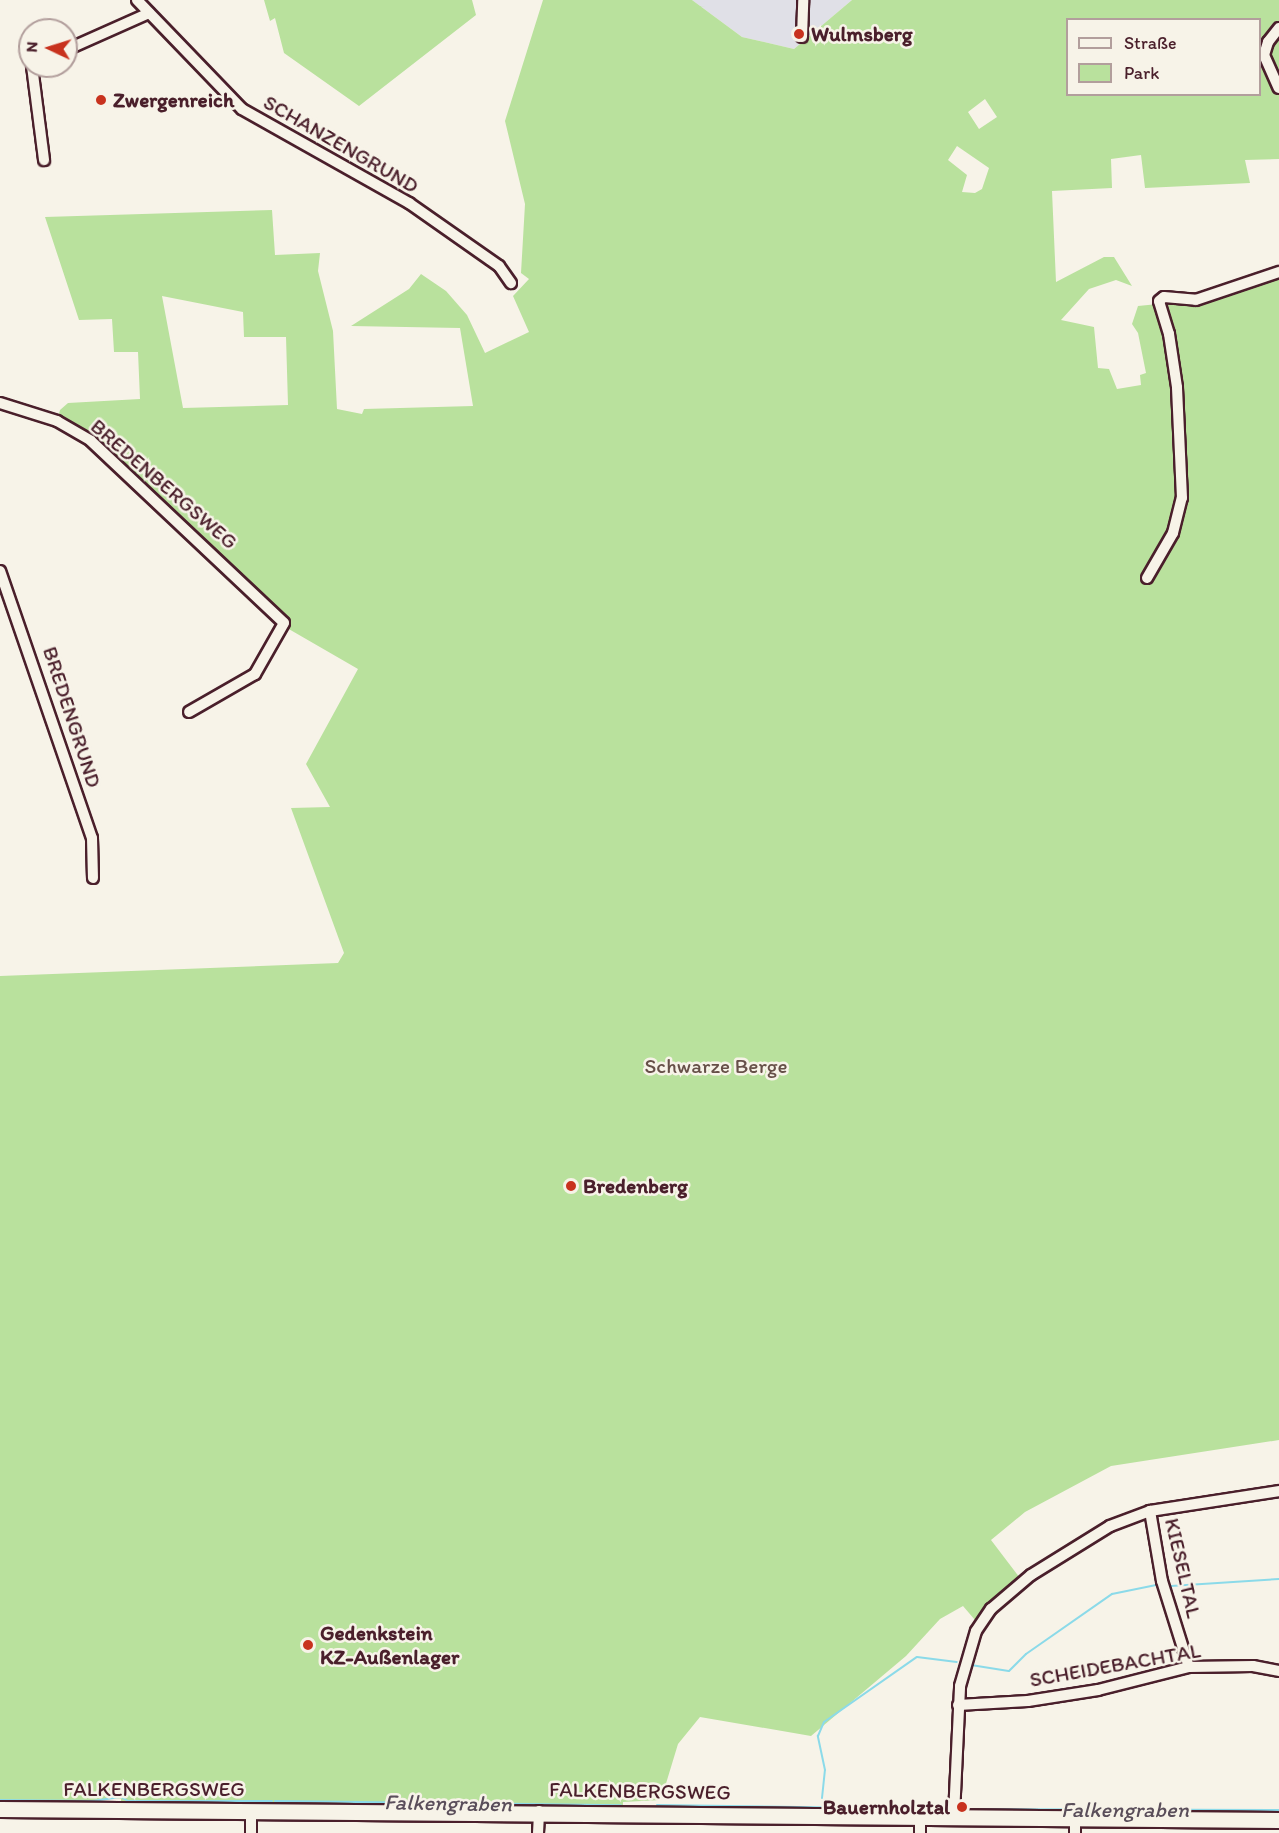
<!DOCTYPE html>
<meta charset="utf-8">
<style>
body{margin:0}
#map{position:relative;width:1279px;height:1833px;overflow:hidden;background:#f7f3e8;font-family:Itim,sans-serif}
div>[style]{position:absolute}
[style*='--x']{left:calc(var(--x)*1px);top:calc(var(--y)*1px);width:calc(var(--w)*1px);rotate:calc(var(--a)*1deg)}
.built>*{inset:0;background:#e0e0e7}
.green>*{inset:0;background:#b9e19d}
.stream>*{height:2px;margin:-1px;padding:0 1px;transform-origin:1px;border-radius:1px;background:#8bdae9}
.roads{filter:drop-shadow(2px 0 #4a1f2b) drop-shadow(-2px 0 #4a1f2b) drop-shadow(0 2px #4a1f2b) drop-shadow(0 -2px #4a1f2b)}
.street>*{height:10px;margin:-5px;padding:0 5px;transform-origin:5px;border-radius:5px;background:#f7f3e8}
.secondary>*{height:15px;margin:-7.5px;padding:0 7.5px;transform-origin:7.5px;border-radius:7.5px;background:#f7f3e8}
.dots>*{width:16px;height:16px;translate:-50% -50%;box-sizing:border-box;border:3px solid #f7f3e8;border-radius:50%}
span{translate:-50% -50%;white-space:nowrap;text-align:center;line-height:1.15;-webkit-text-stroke:5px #f7f3e8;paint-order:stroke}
.poi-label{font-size:21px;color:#4a1f2b;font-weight:700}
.left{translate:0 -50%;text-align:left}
.right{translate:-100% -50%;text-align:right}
.street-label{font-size:21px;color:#4a1f2b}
.park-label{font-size:21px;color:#665048}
.water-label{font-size:22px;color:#5a4e5a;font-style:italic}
.legend{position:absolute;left:1066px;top:18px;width:195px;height:78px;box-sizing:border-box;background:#f7f3e8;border:2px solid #b29e9c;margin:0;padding:8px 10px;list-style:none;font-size:18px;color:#4a1f2b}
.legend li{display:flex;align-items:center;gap:12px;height:30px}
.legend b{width:30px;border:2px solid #b29e9c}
.north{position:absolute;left:18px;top:18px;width:60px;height:60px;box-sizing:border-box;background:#f7f3e8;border:2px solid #b29e9c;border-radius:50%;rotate:274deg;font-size:16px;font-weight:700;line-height:24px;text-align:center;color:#4a1f2b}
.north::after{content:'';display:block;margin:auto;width:21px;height:27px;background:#c8321e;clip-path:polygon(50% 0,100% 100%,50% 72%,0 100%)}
</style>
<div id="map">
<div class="built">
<div style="clip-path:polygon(692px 0,852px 0,794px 49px,742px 37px)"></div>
</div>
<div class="green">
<div style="clip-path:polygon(264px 0,472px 0,476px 15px,359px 106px,284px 53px,275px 18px,270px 21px)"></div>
<div style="clip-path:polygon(evenodd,543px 0,692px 0,742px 37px,794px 49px,852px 0,1279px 0,1279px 159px,1245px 160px,1250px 183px,1145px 188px,1141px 155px,1111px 159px,1112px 188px,1052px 191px,1056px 282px,1104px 257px,1114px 257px,1132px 286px,1116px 280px,1089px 289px,1061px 320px,1094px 327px,1098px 368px,1109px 369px,1117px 389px,1141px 385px,1140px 375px,1146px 373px,1138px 333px,1132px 324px,1138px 306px,1158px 304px,1160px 299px,1180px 300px,1279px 272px,1279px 1440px,1111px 1466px,1025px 1512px,991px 1540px,1020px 1578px,975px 1620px,963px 1606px,940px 1619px,906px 1656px,811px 1736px,700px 1717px,678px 1744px,661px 1800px,623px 1802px,623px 1808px,121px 1806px,121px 1799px,100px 1799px,100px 1806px,0 1805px,0 976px,338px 963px,344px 953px,291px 808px,330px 807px,306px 764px,358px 669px,287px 628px,91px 441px,57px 421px,60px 410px,68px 403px,140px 399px,138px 352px,114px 352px,112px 319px,79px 320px,45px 217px,272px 210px,275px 255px,320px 253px,318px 271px,333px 331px,337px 409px,362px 414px,364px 409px,473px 406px,460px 328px,351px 326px,409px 289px,421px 274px,446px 291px,467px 315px,485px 353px,529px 332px,513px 296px,529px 279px,521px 273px,525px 204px,505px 121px,543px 0,1068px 20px,1260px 20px,1260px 94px,1068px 94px,1068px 20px,543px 0,985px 99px,997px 117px,979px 129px,968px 112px,985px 99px,543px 0,957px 146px,989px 168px,982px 189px,975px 193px,962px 192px,967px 175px,948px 160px,957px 146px,543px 0,162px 296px,243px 312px,244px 337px,286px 337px,288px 405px,183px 408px,162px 296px)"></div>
</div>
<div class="stream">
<div style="--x:1171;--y:1586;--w:108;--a:-3.7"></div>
<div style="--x:971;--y:1665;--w:38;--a:9"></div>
<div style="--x:1009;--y:1671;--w:24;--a:-45"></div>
<div style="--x:1026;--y:1654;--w:105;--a:-34.9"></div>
<div style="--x:1112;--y:1594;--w:45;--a:-11.6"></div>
<div style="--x:822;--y:1798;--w:28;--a:-84"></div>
<div style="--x:825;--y:1770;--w:35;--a:-102"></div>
<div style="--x:818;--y:1736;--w:15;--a:-67"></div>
<div style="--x:824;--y:1722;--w:113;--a:-35"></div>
<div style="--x:917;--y:1657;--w:40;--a:7.1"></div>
<div style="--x:0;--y:1800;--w:93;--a:0.6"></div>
<div style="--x:93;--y:1801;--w:28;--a:-8"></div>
<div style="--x:121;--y:1797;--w:8;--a:30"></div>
<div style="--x:128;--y:1801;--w:144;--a:0"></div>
<div style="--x:275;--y:1801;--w:346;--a:0.7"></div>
<div style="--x:657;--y:1805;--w:284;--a:0.8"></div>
<div style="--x:972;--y:1809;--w:307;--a:0.2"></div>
</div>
<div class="roads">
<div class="street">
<div style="--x:137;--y:0;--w:151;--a:46.1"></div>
<div style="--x:242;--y:109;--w:192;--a:29.4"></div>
<div style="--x:409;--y:203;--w:110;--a:35"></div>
<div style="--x:499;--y:266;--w:21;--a:55"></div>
<div style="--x:1279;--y:28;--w:18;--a:128"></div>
<div style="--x:1268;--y:42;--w:14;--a:107"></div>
<div style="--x:1264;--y:55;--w:36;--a:66"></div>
<div style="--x:802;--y:37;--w:37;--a:-88"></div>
<div style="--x:66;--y:50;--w:91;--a:-24"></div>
<div style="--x:32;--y:66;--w:95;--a:82.7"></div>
<div style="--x:0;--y:403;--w:60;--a:17.5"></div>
<div style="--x:57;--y:421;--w:39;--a:30"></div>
<div style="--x:91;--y:441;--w:265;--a:43.3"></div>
<div style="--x:284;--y:623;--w:59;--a:119.6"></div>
<div style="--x:255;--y:674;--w:76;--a:150.1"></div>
<div style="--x:0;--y:571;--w:282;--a:71"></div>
<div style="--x:92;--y:838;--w:40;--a:88.6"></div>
<div style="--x:1147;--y:578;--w:52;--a:-60"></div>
<div style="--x:1173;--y:533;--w:36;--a:-76"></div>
<div style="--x:1182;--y:498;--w:111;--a:-92.6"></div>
<div style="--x:1177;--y:387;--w:54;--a:-98.6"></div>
<div style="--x:1169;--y:334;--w:34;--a:-107"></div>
<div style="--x:1159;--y:301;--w:6;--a:-39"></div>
<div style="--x:1164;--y:297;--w:32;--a:5"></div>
<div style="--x:1196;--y:300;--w:88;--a:-18.6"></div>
<div style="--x:1150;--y:1511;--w:71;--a:80.3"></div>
<div style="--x:1162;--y:1581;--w:90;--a:72.6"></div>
<div style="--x:958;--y:1705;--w:70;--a:-3.3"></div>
<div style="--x:1028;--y:1701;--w:71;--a:-8.9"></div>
<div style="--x:1098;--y:1690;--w:94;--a:-14.2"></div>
<div style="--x:1189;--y:1667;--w:64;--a:-0.9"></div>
<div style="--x:1253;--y:1666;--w:26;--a:11"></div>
<div style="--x:251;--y:1811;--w:22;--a:90"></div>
<div style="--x:954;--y:1815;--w:129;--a:-87.3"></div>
<div style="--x:960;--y:1686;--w:57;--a:-73.8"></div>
<div style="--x:976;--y:1631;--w:27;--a:-56"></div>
<div style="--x:991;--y:1609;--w:52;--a:-40.4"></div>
<div style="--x:1031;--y:1575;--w:93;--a:-31.8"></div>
<div style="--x:1110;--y:1526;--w:43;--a:-20.6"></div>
<div style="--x:1150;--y:1511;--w:131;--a:-8.8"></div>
<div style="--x:1075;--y:1818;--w:15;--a:90"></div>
<div style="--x:538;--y:1833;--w:22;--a:-87"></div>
<div style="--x:920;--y:1833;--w:18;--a:-90"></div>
</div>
<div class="secondary">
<div style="--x:0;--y:1809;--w:1279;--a:0.49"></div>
</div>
</div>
<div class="dots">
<div style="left:799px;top:34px;background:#c8321e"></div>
<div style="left:101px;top:100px;background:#c8321e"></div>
<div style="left:571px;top:1186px;background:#c8321e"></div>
<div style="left:308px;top:1645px;background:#c8321e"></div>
<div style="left:962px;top:1807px;background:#c8321e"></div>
</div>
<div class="poi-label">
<span class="left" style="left:811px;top:34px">Wulmsberg</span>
<span class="left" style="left:113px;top:100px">Zwergenreich</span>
<span class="left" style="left:583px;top:1186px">Bredenberg</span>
<span class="left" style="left:320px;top:1645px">Gedenkstein<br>KZ-Außenlager</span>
<span class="right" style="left:950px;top:1807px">Bauernholztal</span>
</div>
<div class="street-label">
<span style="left:341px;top:144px;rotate:30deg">SCHANZENGRUND</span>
<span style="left:164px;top:484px;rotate:41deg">BREDENBERGSWEG</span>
<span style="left:72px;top:717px;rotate:72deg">BREDENGRUND</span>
<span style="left:1183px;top:1568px;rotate:77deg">KIESELTAL</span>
<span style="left:1115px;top:1665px;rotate:-10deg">SCHEIDEBACHTAL</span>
<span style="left:154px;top:1789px">FALKENBERGSWEG</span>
<span style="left:640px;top:1791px;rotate:1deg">FALKENBERGSWEG</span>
</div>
<div class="park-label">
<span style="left:716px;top:1066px">Schwarze Berge</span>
</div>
<div class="water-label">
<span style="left:448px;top:1803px;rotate:1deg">Falkengraben</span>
<span style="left:1125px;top:1810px">Falkengraben</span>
</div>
<ul class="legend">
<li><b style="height:8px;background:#f7f3e8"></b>Straße</li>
<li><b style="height:16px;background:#b9e19d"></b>Park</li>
</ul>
<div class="north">N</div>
</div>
